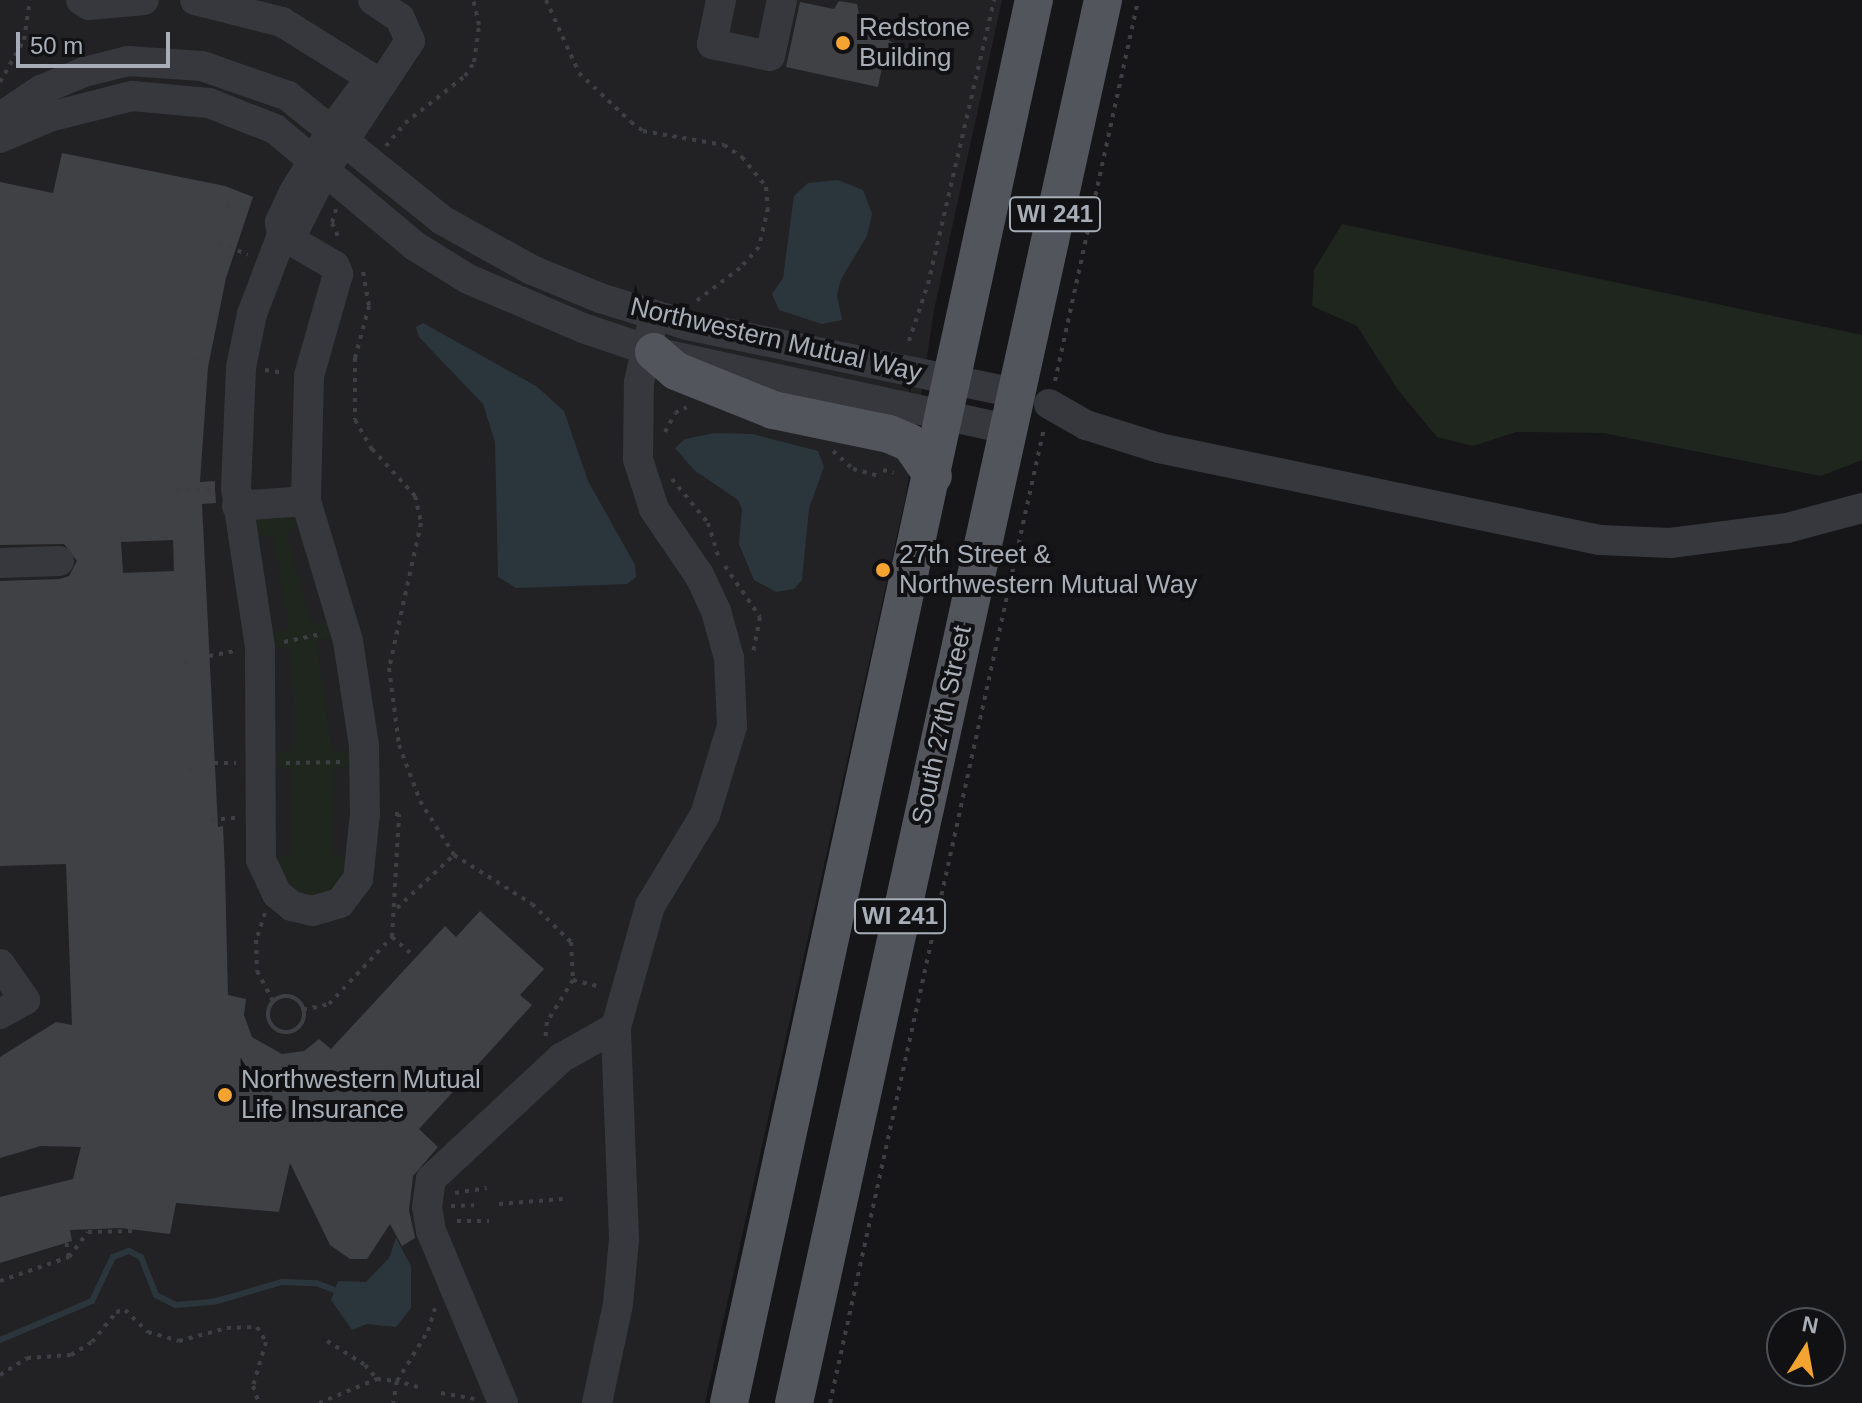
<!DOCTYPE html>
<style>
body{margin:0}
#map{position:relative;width:1862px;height:1403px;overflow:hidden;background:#161618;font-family:Arial,sans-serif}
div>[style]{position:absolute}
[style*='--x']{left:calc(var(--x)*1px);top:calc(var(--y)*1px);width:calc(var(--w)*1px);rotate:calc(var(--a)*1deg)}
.built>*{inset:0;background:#222225}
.green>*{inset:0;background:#1e261e}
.water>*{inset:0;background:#2b363c}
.stream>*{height:6px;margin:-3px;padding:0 3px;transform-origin:3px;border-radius:3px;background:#2b363c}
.building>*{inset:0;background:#404145}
.path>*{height:4px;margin-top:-2px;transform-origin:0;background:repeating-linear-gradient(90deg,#3d3f44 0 4px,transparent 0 10px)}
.path>.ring{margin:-2px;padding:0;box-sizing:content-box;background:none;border:4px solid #3d3f44;border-radius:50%}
.minor>*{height:30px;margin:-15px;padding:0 15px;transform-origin:15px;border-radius:15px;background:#37383d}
.major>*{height:38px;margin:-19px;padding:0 19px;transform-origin:19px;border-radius:19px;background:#53555c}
.dots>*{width:22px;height:22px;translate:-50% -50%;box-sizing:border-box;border:4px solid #111113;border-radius:50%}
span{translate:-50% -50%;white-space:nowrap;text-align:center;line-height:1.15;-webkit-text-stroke:8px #111113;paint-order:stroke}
.shield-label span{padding:2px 6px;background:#111113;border:2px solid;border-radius:6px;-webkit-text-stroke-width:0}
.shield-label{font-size:24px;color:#a7aeb8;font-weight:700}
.poi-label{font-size:26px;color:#a7aeb8}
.left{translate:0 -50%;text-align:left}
.street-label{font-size:26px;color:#a7aeb8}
.north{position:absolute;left:1766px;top:1307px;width:80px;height:80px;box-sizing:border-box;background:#111113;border:2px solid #4d5055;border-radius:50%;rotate:11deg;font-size:22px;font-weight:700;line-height:32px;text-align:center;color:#a7aeb8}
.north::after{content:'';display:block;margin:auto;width:28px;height:36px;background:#f5a431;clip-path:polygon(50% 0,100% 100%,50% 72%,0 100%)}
.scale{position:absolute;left:16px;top:32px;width:154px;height:36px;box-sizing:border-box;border:4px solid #a7aeb8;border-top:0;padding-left:10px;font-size:24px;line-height:28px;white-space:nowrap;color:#a7aeb8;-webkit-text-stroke:6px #111113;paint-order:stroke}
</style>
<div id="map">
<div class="built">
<div style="clip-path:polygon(0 0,1002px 0,934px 310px,906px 495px,705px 1403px,0 1403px)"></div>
</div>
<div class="green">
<div style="clip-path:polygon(1342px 224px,1862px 335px,1862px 460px,1821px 476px,1603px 433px,1516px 432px,1473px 446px,1437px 437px,1398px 390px,1357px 326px,1312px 306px,1314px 270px)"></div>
<div style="clip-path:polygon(257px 516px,297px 516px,300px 526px,286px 533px,311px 623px,330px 622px,332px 637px,316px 641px,332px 750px,353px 752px,350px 767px,334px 768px,331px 853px,350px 858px,338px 888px,310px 897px,290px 890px,276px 858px,292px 854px,293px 769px,277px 767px,275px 754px,294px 750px,294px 699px,290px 648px,273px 647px,273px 632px,289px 629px,273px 536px,254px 535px)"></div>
</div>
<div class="water">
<div style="clip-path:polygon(838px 180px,863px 190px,872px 214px,867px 236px,841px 279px,837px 295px,842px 320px,822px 324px,779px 310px,772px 294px,783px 278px,794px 196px,808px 183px)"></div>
<div style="clip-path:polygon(423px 323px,536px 386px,564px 411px,588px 481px,635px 565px,636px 577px,627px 584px,516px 588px,498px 577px,495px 442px,483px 404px,419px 337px,416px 327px)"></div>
<div style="clip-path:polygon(715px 433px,752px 434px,818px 451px,824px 467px,809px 508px,802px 580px,794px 589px,776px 592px,754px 580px,739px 544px,742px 509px,738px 500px,694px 470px,675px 448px,685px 439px)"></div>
<div style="clip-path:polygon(396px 1238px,411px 1266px,411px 1308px,396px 1327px,367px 1324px,352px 1330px,331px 1300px,338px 1281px,366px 1282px,389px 1258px)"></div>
</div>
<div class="stream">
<div style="--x:0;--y:1340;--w:100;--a:-23"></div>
<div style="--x:92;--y:1301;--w:49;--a:-64.5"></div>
<div style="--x:113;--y:1257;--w:17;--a:-21"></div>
<div style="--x:129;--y:1251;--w:13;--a:27"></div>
<div style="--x:141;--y:1257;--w:41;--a:68.5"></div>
<div style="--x:156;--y:1295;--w:22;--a:27"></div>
<div style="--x:176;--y:1305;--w:37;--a:-5"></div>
<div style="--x:213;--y:1302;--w:72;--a:-16.2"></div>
<div style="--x:282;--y:1282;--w:34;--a:2"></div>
<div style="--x:316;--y:1283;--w:19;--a:21"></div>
</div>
<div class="building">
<div style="clip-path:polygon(839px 1px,857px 4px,859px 14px,893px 22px,889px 41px,897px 44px,894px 60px,884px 58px,878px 87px,786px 67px,800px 2px,834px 9px)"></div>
<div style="clip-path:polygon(evenodd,62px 153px,225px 186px,253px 197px,226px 278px,208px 367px,200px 482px,215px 481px,215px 489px,216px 503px,202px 504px,218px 827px,223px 826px,225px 872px,228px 995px,246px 999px,244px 1015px,252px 1037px,282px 1054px,304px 1051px,319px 1039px,331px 1049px,445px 926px,456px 937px,480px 911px,544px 969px,520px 995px,532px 1005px,419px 1129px,438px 1147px,413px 1176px,409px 1210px,415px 1238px,402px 1246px,390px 1224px,367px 1259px,350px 1259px,330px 1245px,290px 1163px,279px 1212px,176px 1203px,170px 1234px,121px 1228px,70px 1230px,72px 1241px,0 1263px,0 1197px,73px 1179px,81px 1147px,41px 1146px,0 1158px,0 1057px,56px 1022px,72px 1025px,66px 864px,0 866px,0 581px,60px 579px,69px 576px,77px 561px,64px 544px,0 545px,0 182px,53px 193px,62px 153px,173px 540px,174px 571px,123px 573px,121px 542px,173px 540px)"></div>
</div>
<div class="path">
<div style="--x:546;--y:0;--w:80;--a:65.7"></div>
<div style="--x:579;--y:73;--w:71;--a:43.3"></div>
<div style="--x:631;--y:122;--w:15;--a:37"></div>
<div style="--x:643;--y:131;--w:82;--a:9.8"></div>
<div style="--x:724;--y:145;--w:22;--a:34"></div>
<div style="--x:742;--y:157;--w:38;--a:51"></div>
<div style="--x:766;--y:187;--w:21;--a:85"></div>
<div style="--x:768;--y:208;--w:40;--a:103"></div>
<div style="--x:759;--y:247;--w:28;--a:132"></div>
<div style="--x:740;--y:268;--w:56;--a:142.9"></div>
<div style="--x:0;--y:82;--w:48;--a:-60.3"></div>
<div style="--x:24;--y:40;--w:40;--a:-81.5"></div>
<div style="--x:386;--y:146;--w:30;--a:-50"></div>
<div style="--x:405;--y:123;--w:76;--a:-38.1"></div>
<div style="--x:465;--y:76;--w:17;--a:-57"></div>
<div style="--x:474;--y:62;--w:37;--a:-82"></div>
<div style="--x:479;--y:25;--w:26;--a:-103"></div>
<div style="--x:227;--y:205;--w:8;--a:14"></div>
<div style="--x:336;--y:209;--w:15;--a:106"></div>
<div style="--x:332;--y:223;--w:17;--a:66"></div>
<div style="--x:219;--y:243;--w:31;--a:22"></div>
<div style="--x:363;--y:272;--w:35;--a:80"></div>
<div style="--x:369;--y:306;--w:54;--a:105.1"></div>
<div style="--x:355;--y:358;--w:62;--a:90"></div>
<div style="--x:355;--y:420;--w:34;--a:60"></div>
<div style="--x:372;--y:449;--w:64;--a:47.5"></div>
<div style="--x:415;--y:496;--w:28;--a:77"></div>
<div style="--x:421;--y:523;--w:148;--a:102.4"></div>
<div style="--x:389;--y:668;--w:78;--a:82.6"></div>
<div style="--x:399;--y:745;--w:60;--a:69.4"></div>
<div style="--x:420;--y:801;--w:64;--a:57.8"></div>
<div style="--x:454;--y:855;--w:92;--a:32.1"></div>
<div style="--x:532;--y:904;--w:54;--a:44.3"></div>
<div style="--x:571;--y:942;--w:38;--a:87"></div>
<div style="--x:573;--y:980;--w:49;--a:121.8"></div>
<div style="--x:547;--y:1022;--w:19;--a:96"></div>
<div style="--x:909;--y:341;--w:60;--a:-71.6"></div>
<div style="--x:928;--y:284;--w:292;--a:-76.9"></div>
<div style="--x:193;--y:359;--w:3;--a:18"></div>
<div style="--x:265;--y:370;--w:19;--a:9"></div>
<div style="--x:1055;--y:381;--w:390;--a:-77.7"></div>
<div style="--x:665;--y:432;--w:21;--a:-62"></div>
<div style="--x:675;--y:413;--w:13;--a:-27"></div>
<div style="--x:833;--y:451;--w:27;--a:42"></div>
<div style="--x:853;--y:469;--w:30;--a:15"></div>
<div style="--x:883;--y:470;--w:11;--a:15"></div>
<div style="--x:672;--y:479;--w:57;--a:50.7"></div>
<div style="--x:708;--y:523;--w:34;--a:73"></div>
<div style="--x:176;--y:491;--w:37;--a:-3"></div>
<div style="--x:725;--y:566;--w:62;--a:55.5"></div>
<div style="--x:760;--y:617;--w:36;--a:101"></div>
<div style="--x:284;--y:642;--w:40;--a:-12"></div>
<div style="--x:209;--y:656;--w:25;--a:-11"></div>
<div style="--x:184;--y:662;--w:11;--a:-15"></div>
<div style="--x:214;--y:763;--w:22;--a:0"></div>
<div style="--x:286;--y:763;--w:55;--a:-1"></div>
<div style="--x:189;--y:769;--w:10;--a:-17"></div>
<div style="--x:211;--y:820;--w:25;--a:-5"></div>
<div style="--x:397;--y:908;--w:78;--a:-42.9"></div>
<div style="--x:265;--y:913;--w:28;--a:108"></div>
<div style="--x:256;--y:940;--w:31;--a:88"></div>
<div style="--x:257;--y:971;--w:34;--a:62"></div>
<div style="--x:392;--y:937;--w:30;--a:41"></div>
<div style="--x:573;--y:980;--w:30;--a:14"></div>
<div class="ring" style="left:268px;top:996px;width:32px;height:32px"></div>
<div style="--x:303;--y:1010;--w:27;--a:-13"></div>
<div style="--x:329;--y:1004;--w:92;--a:-46.8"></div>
<div style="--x:392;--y:937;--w:123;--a:-86.7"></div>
<div style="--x:399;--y:814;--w:10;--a:180"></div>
<div style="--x:455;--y:1193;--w:32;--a:-9"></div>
<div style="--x:499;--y:1204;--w:64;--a:-4.5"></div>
<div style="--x:451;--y:1206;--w:23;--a:-2"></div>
<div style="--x:457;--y:1221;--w:32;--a:0"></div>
<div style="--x:69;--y:1257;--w:31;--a:-53"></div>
<div style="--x:88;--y:1232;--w:49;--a:-1.2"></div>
<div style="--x:0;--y:1281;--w:73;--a:-19.2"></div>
<div style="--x:69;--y:1257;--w:15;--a:-101"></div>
<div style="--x:327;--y:1341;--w:45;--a:32.3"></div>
<div style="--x:365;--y:1365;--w:18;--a:49"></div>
<div style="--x:0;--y:1375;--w:32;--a:-32"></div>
<div style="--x:27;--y:1358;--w:44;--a:-3.9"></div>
<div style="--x:71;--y:1355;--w:25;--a:-32"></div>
<div style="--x:92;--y:1342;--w:38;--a:-51"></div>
<div style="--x:116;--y:1312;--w:9;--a:-13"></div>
<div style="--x:125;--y:1310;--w:32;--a:44"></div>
<div style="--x:148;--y:1332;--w:32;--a:16"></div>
<div style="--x:179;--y:1341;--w:50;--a:-15.2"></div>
<div style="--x:227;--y:1328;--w:30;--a:-2"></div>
<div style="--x:257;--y:1327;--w:17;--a:59"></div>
<div style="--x:266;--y:1342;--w:46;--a:106.5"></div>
<div style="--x:253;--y:1386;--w:18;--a:71"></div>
<div style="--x:418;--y:1387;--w:22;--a:-164"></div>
<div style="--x:397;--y:1381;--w:59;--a:-58.2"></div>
<div style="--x:428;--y:1331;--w:24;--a:-73"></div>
<div style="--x:441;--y:1393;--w:34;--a:10"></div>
<div style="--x:319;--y:1403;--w:63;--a:-22.5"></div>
<div style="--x:377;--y:1379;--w:20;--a:6"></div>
<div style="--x:397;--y:1381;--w:22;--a:100"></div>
<div style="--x:830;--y:1403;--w:998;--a:-77.62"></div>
</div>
<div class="minor">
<div style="--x:81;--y:0;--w:9;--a:32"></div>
<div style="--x:89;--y:5;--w:55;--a:-5.2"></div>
<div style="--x:195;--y:0;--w:90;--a:14.2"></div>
<div style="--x:282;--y:22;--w:113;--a:32"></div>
<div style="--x:373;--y:0;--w:32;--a:34"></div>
<div style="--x:400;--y:18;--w:25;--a:67"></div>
<div style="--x:410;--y:41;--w:156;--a:123.5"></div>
<div style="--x:324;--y:171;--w:65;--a:116.6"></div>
<div style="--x:295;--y:229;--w:14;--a:155"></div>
<div style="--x:282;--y:235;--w:13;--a:-99"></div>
<div style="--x:280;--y:222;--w:33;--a:-65"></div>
<div style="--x:294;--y:192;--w:73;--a:-58.5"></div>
<div style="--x:332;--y:130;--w:52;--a:-53.6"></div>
<div style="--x:363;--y:88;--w:16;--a:-22"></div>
<div style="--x:721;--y:0;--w:45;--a:101.6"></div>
<div style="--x:712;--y:44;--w:59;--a:11.7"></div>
<div style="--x:770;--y:56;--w:57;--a:-77.9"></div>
<div style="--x:0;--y:127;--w:17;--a:-62"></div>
<div style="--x:8;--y:112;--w:40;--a:-34"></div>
<div style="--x:41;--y:90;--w:47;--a:-22.7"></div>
<div style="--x:84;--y:72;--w:45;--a:-14"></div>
<div style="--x:128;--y:61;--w:74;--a:3.9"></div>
<div style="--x:202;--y:66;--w:91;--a:19.2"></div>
<div style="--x:288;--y:96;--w:198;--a:38.8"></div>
<div style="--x:442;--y:220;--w:103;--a:29.1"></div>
<div style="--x:532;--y:270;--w:74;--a:22.4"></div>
<div style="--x:600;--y:298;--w:91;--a:17.2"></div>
<div style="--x:687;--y:325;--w:335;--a:11.7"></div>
<div style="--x:0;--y:138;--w:53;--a:-23.2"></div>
<div style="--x:49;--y:117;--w:86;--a:-14.2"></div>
<div style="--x:132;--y:96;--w:77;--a:5.2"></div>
<div style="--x:209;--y:103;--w:71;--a:21.5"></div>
<div style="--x:275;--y:129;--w:182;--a:39.9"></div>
<div style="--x:415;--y:246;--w:62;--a:31.9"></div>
<div style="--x:468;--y:279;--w:125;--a:23.1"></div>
<div style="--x:583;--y:328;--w:75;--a:18.7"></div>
<div style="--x:654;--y:352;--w:361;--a:12.3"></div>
<div style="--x:282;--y:235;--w:61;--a:30.3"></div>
<div style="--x:335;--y:266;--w:9;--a:69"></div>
<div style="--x:338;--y:274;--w:106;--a:105.9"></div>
<div style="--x:309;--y:376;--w:125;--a:91.4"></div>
<div style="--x:306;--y:501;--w:146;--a:73.3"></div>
<div style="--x:348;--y:641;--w:106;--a:81.3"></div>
<div style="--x:364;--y:746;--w:68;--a:89.2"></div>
<div style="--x:365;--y:814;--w:65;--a:96.1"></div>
<div style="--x:358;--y:879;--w:30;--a:127"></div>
<div style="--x:340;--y:903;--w:29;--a:164"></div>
<div style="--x:312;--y:911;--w:21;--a:-166"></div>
<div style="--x:292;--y:906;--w:19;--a:-141"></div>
<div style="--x:277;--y:894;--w:38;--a:-115"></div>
<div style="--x:261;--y:860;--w:213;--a:-90.3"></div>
<div style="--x:260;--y:647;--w:161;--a:-98.6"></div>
<div style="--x:236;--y:488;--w:121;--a:-87.6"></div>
<div style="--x:241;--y:367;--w:54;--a:-78.3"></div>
<div style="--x:252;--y:314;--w:85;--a:-69.2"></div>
<div style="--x:1049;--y:404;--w:43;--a:29.6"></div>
<div style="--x:1086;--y:425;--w:77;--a:17.5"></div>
<div style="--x:1159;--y:448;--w:450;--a:11.8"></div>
<div style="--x:1600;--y:540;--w:70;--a:2.5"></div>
<div style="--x:1670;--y:543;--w:118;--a:-7.3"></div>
<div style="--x:1787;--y:528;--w:78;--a:-14.9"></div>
<div style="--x:237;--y:506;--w:69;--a:-4.1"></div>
<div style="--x:0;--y:563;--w:59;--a:-1.9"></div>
<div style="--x:0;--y:964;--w:44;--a:55.2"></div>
<div style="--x:25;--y:1000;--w:29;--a:151"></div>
<div style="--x:503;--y:1403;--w:186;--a:-112.7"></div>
<div style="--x:431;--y:1231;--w:24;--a:-99"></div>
<div style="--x:427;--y:1207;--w:28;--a:-82"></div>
<div style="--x:431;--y:1179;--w:178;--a:-42.9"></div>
<div style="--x:561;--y:1058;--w:63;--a:-29.4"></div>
<div style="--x:597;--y:1403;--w:101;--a:-78"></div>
<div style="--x:618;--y:1304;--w:65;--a:-84.7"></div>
<div style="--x:624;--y:1239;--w:212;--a:-92.2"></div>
<div style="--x:616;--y:1027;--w:126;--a:-74.3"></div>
<div style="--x:650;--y:906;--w:106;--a:-58.9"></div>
<div style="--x:705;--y:815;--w:93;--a:-73.1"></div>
<div style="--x:732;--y:726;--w:68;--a:-92.5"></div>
<div style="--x:729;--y:658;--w:49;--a:-105.5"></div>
<div style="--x:716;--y:611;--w:40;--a:-115"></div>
<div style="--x:699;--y:575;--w:80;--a:-124.3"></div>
<div style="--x:654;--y:509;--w:52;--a:-107.7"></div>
<div style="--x:638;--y:459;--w:77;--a:-89.3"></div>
<div style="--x:639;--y:382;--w:68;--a:-77.2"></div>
</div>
<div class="major">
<div style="--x:654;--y:352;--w:29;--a:41"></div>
<div style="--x:676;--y:371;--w:105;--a:21.9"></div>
<div style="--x:773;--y:410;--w:118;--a:11.7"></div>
<div style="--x:889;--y:434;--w:23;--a:23"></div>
<div style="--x:910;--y:443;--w:40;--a:55.1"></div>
<div style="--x:729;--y:1403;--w:1436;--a:-77.74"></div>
<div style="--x:794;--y:1403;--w:1437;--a:-77.58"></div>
</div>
<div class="dots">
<div style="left:843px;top:43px;background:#f5a431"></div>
<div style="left:883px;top:570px;background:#f5a431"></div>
<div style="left:225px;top:1095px;background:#f5a431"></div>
</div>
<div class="shield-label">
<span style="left:1055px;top:214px">WI 241</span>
<span style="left:900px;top:916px">WI 241</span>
</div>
<div class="poi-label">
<span class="left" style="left:859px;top:43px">Redstone<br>Building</span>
<span class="left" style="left:899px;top:570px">27th Street &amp;<br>Northwestern Mutual Way</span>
<span class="left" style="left:241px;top:1095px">Northwestern Mutual<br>Life Insurance</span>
</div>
<div class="street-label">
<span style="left:776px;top:340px;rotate:13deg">Northwestern Mutual Way</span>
<span style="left:942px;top:725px;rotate:-78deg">South 27th Street</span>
</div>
<div class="north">N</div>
<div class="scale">50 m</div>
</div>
